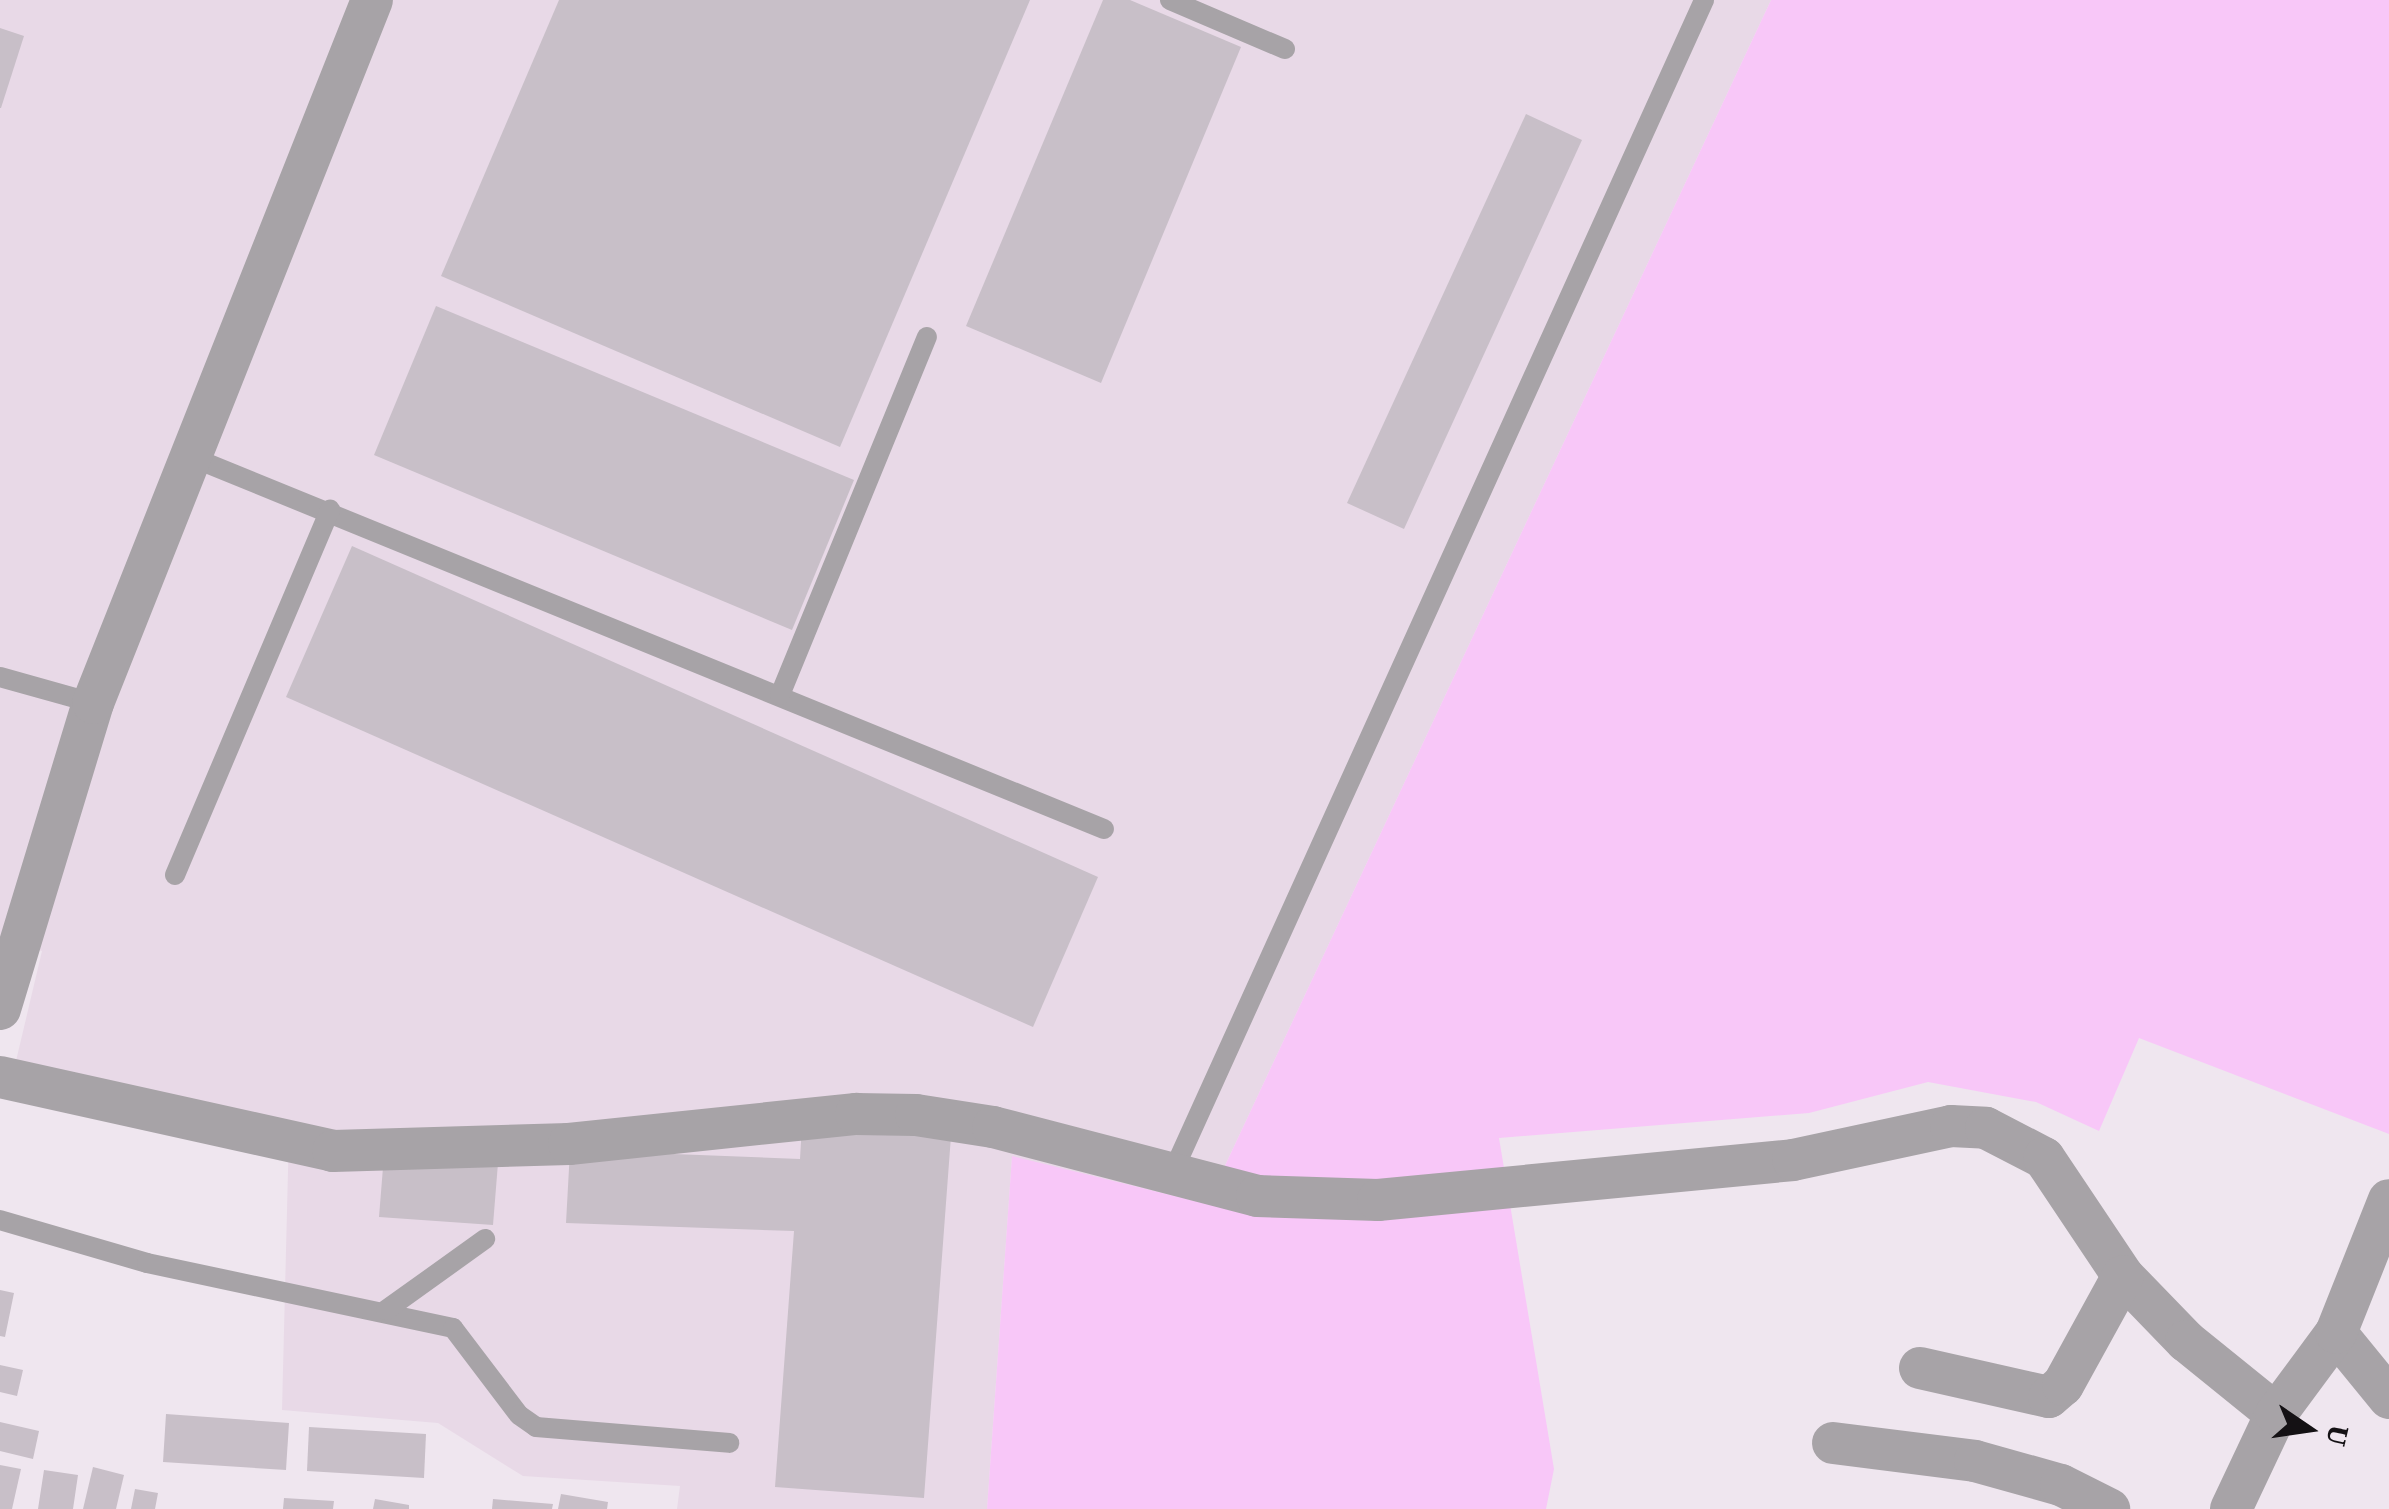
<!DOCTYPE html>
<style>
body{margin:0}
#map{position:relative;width:2389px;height:1509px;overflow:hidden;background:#efe6ef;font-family:"Source Serif 4",serif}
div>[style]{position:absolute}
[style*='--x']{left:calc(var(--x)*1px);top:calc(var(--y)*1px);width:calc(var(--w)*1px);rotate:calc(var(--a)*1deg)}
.built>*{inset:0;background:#e8d9e7}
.green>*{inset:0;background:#f8c7f8}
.building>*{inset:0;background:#c8bfc8}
.service>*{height:20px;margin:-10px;padding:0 10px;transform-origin:10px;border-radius:10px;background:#a7a3a7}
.minor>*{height:42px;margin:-21px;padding:0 21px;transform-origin:21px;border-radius:21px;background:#a7a3a7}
span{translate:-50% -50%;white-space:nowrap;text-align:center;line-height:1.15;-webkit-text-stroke:8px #efe6ef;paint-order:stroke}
.north{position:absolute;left:2259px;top:1379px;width:100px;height:100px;-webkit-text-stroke:8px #efe6ef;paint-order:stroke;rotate:103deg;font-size:28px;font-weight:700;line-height:40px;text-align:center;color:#141114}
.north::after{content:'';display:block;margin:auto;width:35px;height:45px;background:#141114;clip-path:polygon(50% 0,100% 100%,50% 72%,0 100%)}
</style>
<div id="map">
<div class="built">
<div style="clip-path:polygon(0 0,1771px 0,1207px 1204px,1012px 1157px,987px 1509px,677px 1509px,680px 1486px,523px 1476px,438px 1423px,282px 1410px,289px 1131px,16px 1061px,42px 951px,0 939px)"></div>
</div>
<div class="green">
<div style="clip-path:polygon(1771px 0,2389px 0,2389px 1134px,2139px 1038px,2099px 1131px,2036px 1102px,1928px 1082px,1809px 1113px,1499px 1138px,1554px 1469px,1546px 1509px,987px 1509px,1012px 1156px,1207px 1204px)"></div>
</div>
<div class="building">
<div style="clip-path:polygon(559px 0,1030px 0,840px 447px,441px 276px)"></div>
<div style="clip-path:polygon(1103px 0,1130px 0,1241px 47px,1101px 383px,966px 326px)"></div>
<div style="clip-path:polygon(0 28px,24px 36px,1px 108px,0 108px)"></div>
<div style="clip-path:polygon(1526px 114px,1582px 140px,1404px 529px,1347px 503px)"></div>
<div style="clip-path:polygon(436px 306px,854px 480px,792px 630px,374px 455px)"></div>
<div style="clip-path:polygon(352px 546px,1098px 877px,1033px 1027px,286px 697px)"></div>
<div style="clip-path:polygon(802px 1125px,951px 1136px,924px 1498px,775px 1487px,794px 1231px,566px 1223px,570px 1150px,800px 1159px)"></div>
<div style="clip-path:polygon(384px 1155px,498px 1163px,493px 1225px,379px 1217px)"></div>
<div style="clip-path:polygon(0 1290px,14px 1293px,5px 1337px,0 1336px)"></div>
<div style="clip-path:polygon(0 1365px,23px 1370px,17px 1396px,0 1392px)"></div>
<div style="clip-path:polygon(166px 1414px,289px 1423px,286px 1470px,163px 1462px)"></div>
<div style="clip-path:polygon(0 1422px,39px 1431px,33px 1459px,0 1451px)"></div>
<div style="clip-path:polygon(309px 1427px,426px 1434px,424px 1478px,307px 1471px)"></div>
<div style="clip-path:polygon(0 1465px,21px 1469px,12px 1509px,0 1509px)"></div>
<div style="clip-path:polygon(93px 1467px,124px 1475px,116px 1509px,83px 1509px)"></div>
<div style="clip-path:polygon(44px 1470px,78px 1475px,73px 1509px,38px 1509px)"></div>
<div style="clip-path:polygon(135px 1489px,158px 1493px,155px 1509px,131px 1509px)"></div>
<div style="clip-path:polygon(561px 1494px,608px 1502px,607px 1509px,558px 1509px)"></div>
<div style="clip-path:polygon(284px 1498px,334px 1501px,333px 1509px,283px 1509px)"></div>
<div style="clip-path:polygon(375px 1499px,409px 1505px,409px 1509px,373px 1509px)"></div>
<div style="clip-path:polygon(493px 1499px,553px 1504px,552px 1509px,492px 1509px)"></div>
</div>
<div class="service">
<div style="--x:1170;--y:0;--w:125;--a:23.1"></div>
<div style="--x:189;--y:456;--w:988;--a:22.18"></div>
<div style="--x:0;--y:677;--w:97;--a:15.6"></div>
<div style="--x:780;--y:695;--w:387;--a:-67.7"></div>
<div style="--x:175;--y:875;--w:397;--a:-67"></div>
<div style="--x:1170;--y:1178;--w:1293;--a:-65.61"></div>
<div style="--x:0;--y:1220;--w:153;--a:16.3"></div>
<div style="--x:147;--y:1263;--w:313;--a:12"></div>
<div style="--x:453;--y:1328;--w:109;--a:52.8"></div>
<div style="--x:519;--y:1415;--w:21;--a:35"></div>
<div style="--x:536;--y:1427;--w:194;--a:4.7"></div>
<div style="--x:386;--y:1310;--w:122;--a:-35.6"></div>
</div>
<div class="minor">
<div style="--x:0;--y:1009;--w:320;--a:-73.1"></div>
<div style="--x:93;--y:703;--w:756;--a:-68.35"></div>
<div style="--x:0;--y:1077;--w:341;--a:12.5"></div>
<div style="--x:333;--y:1151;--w:236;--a:-1.7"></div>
<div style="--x:569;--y:1144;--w:289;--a:-6"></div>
<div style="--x:856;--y:1114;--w:60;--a:1"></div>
<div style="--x:916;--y:1115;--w:78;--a:8.9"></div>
<div style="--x:993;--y:1127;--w:273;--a:14.6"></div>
<div style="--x:1257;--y:1196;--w:121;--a:1.9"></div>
<div style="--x:1378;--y:1200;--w:417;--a:-5.5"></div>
<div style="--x:1793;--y:1160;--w:162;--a:-12.1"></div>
<div style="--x:1951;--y:1126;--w:35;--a:3"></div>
<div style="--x:1986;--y:1128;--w:65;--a:27.3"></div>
<div style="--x:2044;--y:1158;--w:142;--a:56.2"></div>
<div style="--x:2123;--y:1276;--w:91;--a:45.9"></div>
<div style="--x:2186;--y:1341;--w:116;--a:39"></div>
<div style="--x:2336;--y:1333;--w:84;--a:50.8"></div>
<div style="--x:1920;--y:1368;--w:132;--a:12.7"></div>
<div style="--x:2049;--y:1397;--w:18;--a:-41"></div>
<div style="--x:2063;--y:1385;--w:124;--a:-61.2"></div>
<div style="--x:1833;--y:1443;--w:143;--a:7.2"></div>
<div style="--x:1975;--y:1461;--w:89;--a:15.6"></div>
<div style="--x:2061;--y:1485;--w:54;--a:26.6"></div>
<div style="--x:2231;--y:1509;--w:105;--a:-64.7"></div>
<div style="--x:2276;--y:1414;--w:101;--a:-53.5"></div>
<div style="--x:2336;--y:1333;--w:143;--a:-68.3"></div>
</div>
<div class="north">U</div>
</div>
